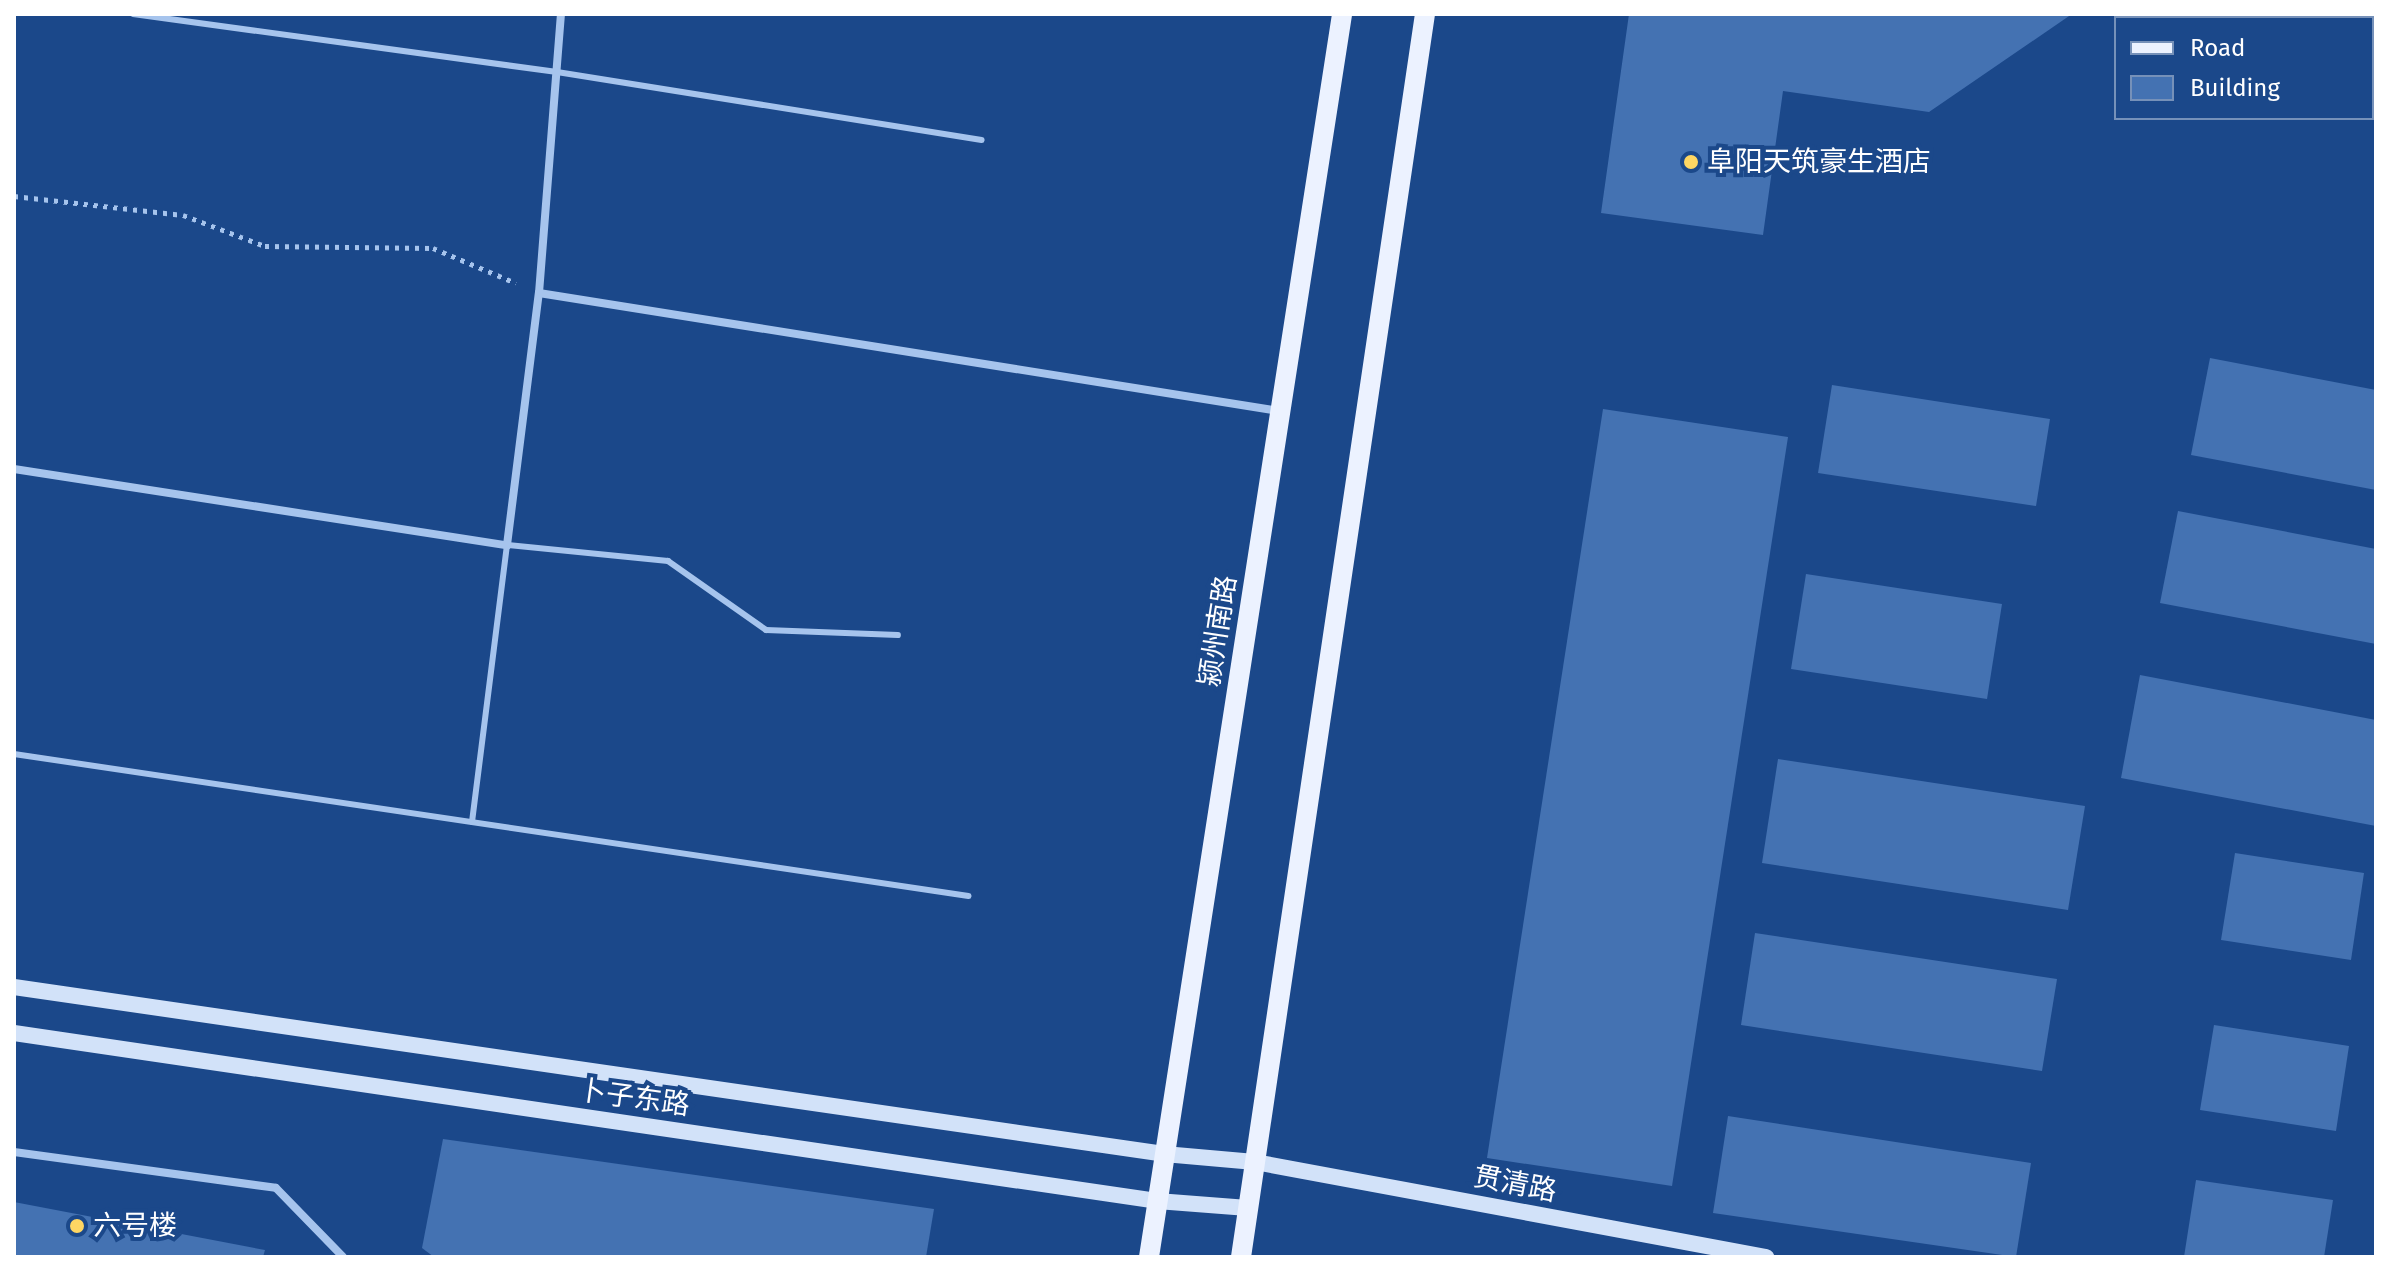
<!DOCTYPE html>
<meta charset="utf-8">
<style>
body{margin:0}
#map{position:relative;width:2390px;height:1271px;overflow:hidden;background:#1b488a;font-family:"Fira Sans","Noto Sans SC",sans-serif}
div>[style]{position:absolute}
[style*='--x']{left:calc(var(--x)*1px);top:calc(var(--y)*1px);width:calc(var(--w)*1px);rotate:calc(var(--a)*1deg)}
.building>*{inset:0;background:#4472b2}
.path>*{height:5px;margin-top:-2.5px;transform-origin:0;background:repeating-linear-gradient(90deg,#a6c4ed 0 4px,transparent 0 10px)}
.lane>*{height:6px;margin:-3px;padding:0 3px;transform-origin:3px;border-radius:3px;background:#a6c4ed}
.street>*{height:8px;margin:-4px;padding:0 4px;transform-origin:4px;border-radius:4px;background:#a6c4ed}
.secondary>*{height:16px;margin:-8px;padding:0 8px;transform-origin:8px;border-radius:8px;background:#d2e2f9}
.primary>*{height:20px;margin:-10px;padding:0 10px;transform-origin:10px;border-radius:10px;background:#ecf2ff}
.dots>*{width:22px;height:22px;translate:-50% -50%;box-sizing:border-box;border:4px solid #1b488a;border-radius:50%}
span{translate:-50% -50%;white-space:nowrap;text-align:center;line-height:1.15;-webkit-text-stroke:8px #1b488a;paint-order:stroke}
.poi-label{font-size:28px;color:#fff}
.left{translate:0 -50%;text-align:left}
.street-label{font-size:28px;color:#fff}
.frame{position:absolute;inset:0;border:16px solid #fff;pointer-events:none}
.legend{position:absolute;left:2114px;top:16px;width:260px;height:104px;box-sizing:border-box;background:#1b488a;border:2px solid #7691b9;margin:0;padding:10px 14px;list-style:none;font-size:24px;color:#fff}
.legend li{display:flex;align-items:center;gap:16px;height:40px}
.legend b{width:40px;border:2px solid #7691b9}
</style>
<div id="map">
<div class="building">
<div style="clip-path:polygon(1629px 14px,2072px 14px,1929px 112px,1783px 91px,1763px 235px,1601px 213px)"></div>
<div style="clip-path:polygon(2210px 358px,2376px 390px,2376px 490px,2191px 455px)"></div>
<div style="clip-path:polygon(1832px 385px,2050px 419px,2036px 506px,1818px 473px)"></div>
<div style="clip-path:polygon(1603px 409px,1788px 437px,1672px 1186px,1487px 1158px)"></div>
<div style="clip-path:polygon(2178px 511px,2376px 549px,2376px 644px,2160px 603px)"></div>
<div style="clip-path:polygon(1806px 574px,2002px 604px,1987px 699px,1791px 669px)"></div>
<div style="clip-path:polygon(2140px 675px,2376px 720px,2376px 826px,2121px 778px)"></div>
<div style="clip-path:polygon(1778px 759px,2085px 806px,2068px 910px,1762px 863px)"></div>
<div style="clip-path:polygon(2235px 853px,2364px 873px,2351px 960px,2221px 940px)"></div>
<div style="clip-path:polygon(1755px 933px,2057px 979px,2042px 1071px,1741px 1025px)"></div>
<div style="clip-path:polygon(2214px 1025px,2349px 1046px,2336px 1131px,2200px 1110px)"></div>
<div style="clip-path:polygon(1728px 1116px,2031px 1163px,2016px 1257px,1713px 1213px)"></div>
<div style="clip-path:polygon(443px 1139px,934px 1209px,926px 1257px,434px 1257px,422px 1248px)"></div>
<div style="clip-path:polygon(2196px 1180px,2333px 1200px,2324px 1257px,2184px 1257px)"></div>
<div style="clip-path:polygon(14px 1202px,265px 1250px,263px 1257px,14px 1257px)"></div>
</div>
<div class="path">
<div style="--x:14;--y:196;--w:170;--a:6.4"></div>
<div style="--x:183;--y:215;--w:88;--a:20.7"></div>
<div style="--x:265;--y:246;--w:168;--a:0.7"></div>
<div style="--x:433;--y:248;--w:90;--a:22.9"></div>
</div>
<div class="lane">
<div style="--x:133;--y:14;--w:428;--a:7.8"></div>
<div style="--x:557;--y:72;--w:430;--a:9.1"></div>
<div style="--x:14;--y:754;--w:965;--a:8.46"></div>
<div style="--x:472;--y:822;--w:279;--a:-82.8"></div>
<div style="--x:507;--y:545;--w:162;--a:5.7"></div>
<div style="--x:668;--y:561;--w:120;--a:35.1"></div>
<div style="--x:766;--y:630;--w:132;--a:2.2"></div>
</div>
<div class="street">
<div style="--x:539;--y:293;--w:749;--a:9.06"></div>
<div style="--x:14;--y:469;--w:499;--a:8.8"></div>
<div style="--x:507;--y:545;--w:254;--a:-82.8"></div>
<div style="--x:539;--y:293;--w:280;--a:-85.5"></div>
<div style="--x:14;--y:1152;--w:264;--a:7.8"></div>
<div style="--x:276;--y:1188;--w:96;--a:45.8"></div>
</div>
<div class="secondary">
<div style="--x:14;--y:987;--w:1162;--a:8.26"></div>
<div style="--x:1164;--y:1154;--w:91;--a:5"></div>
<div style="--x:1255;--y:1162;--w:520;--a:10.53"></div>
<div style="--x:14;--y:1033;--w:1155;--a:8.36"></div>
<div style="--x:1157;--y:1201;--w:91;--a:4.4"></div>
</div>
<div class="primary">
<div style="--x:1149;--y:1257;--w:1258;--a:-81.17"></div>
<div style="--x:1241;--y:1257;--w:1257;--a:-81.58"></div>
</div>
<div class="dots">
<div style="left:1691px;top:162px;background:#fed663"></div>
<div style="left:77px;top:1226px;background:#fed663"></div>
</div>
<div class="poi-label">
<span class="left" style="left:1707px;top:162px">阜阳天筑豪生酒店</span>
<span class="left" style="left:93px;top:1226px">六号楼</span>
</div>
<div class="street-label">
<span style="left:1218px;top:631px;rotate:-81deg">颍州南路</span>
<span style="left:634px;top:1098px;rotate:8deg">卜子东路</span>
<span style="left:1515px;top:1184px;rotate:11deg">贯清路</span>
</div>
<div class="frame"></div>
<ul class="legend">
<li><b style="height:10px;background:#ecf2ff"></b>Road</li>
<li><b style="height:22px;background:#4472b2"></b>Building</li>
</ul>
</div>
